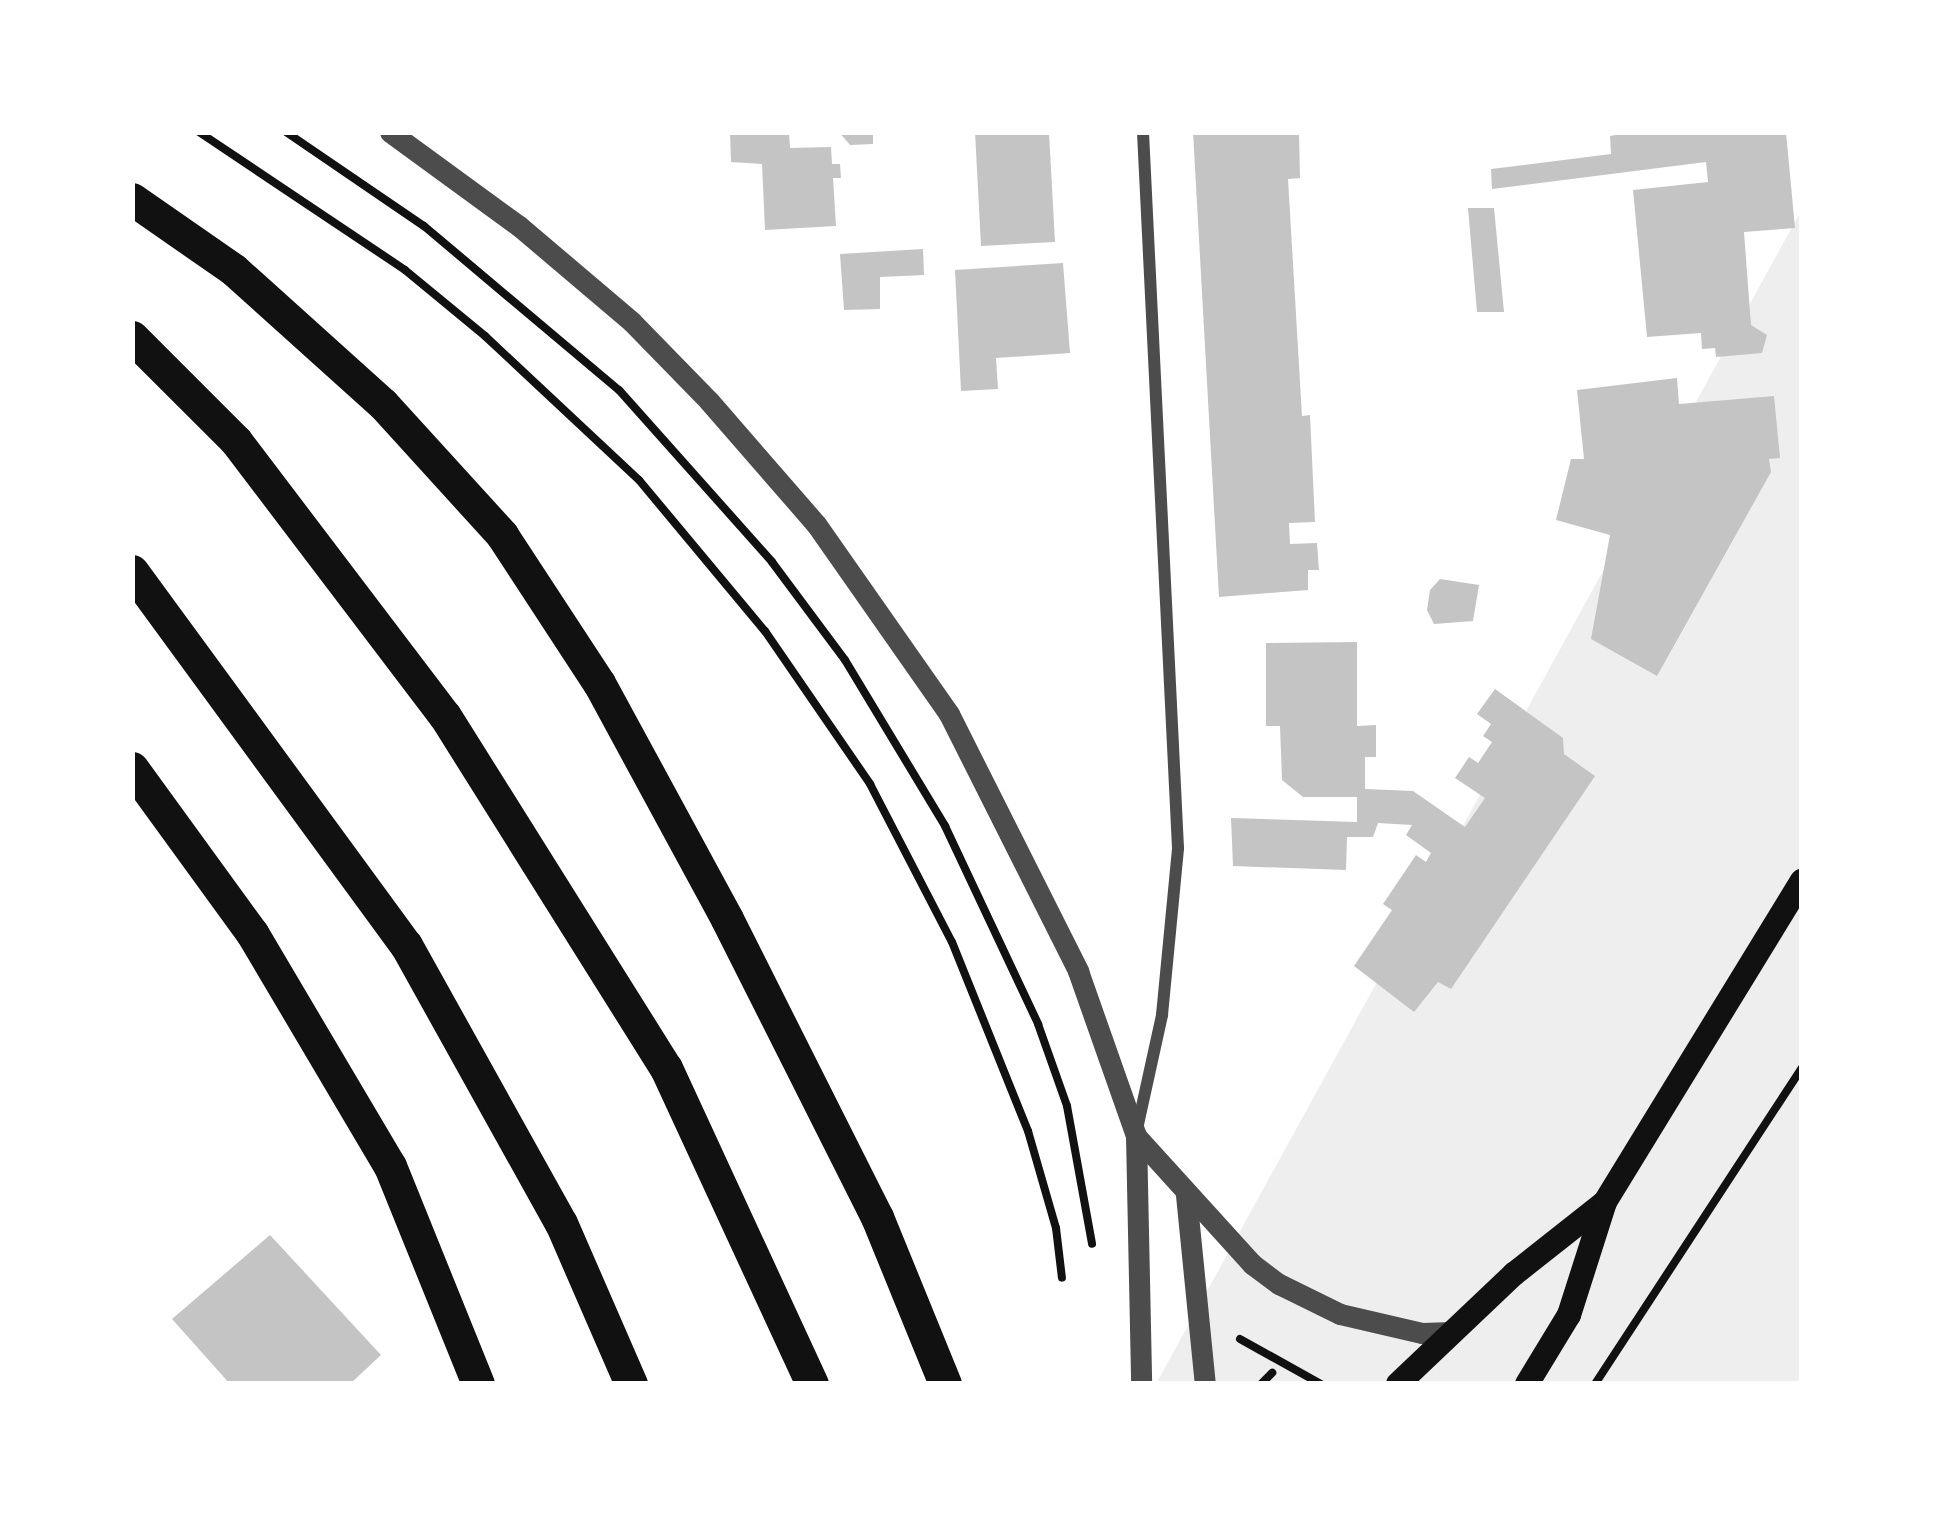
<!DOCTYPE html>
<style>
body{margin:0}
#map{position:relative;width:1934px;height:1516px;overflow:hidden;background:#fff;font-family:Arial,sans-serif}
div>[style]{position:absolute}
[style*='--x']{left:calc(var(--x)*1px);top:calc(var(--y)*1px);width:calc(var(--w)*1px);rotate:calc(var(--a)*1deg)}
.green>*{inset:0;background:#eee}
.building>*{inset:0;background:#c4c4c4}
.path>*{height:8px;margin:-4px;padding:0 4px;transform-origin:4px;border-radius:4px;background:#111}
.minor>*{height:12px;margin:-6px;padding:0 6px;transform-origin:6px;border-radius:6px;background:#4c4c4c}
.tertiary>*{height:21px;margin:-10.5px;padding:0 10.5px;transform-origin:10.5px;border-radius:10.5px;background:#4c4c4c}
.secondary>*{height:24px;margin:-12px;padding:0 12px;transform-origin:12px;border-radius:12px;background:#111}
.trunk>*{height:33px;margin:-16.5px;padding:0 16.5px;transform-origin:16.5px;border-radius:16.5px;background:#111}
span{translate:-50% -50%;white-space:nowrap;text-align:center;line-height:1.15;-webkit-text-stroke:9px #fff;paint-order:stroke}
.frame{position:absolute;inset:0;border:135px solid #fff;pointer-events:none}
</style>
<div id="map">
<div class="green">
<div style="clip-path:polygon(1802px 209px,1802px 1384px,1156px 1384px)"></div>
</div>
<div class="building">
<div style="clip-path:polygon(730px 132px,789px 132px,790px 148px,831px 147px,832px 164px,840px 164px,841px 178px,833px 178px,836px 226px,765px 230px,762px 164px,731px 162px)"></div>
<div style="clip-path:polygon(839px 132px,873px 132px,873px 144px,850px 145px)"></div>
<div style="clip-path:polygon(975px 132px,1049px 132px,1055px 242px,981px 246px)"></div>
<div style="clip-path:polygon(1193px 132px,1299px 132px,1300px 178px,1288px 179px,1302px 416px,1310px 415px,1315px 522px,1289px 523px,1290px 544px,1317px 543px,1319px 570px,1308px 570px,1308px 590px,1219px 597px)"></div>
<div style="clip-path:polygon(1632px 132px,1786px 132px,1795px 228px,1744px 232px,1751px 325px,1767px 335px,1762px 353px,1716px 357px,1715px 348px,1702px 349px,1701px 333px,1647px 337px,1633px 190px,1708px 182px,1706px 162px,1492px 189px,1491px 169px,1611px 154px,1610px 136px)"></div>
<div style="clip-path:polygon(1468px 208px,1494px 208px,1504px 312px,1477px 312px)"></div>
<div style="clip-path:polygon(923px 249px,924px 275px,880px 277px,880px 309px,844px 310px,840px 254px)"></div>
<div style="clip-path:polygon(1063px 263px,1070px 353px,996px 358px,998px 389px,961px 391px,955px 270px)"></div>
<div style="clip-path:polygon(1677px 378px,1679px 404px,1774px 396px,1780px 458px,1769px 459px,1771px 472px,1657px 676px,1591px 639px,1610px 535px,1556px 520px,1571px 459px,1584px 459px,1577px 390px)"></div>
<div style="clip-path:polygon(1440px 579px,1479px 585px,1473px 621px,1434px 624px,1427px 610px,1430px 590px)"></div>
<div style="clip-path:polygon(1357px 642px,1357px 726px,1376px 725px,1376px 757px,1365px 757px,1365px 789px,1413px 791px,1465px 827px,1485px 798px,1455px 778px,1469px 757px,1478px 763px,1492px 742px,1483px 736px,1491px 724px,1477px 714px,1495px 689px,1563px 738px,1564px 754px,1595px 776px,1451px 989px,1438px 982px,1414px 1012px,1354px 966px,1392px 910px,1383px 904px,1416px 855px,1426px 862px,1431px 853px,1406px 835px,1412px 825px,1378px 823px,1373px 837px,1347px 837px,1346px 870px,1233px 866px,1231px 818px,1357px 822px,1357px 797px,1303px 797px,1282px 780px,1280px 726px,1266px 726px,1266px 643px)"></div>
<div style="clip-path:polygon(270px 1235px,381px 1355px,350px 1384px,230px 1384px,172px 1319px)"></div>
</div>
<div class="path">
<div style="--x:199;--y:132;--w:248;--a:33.8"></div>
<div style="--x:405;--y:270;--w:104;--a:39.5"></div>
<div style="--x:485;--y:336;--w:211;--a:43.1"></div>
<div style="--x:639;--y:480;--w:197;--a:50.2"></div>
<div style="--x:765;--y:631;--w:186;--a:55.5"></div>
<div style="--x:870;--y:784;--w:178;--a:62.6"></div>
<div style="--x:952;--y:942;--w:204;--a:68.1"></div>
<div style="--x:1028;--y:1131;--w:101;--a:73.9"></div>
<div style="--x:1056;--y:1228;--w:50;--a:83.2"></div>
<div style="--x:286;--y:132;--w:167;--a:34.3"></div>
<div style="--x:424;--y:226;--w:255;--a:40.1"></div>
<div style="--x:619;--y:390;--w:230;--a:48.3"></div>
<div style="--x:772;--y:562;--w:122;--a:53.3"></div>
<div style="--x:845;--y:660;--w:194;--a:58.9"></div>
<div style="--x:945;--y:826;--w:219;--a:64.8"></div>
<div style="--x:1038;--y:1024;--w:87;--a:70.5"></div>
<div style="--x:1067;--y:1106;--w:140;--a:79.7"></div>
<div style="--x:1240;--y:1339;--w:93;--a:29.1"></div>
<div style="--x:1261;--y:1384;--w:16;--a:-45"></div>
<div style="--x:1595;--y:1384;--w:378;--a:-56.8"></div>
</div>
<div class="minor">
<div style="--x:1137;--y:1129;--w:117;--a:-77.6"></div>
<div style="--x:1162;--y:1015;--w:168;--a:-84.5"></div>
<div style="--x:1178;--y:848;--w:717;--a:-92.8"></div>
</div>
<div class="tertiary">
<div style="--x:390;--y:132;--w:160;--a:36.1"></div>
<div style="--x:519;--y:226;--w:148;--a:40.3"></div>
<div style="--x:632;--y:322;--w:110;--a:45.7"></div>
<div style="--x:709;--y:401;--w:163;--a:49"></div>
<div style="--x:816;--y:524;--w:232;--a:55"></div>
<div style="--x:949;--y:714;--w:288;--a:63.3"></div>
<div style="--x:1078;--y:971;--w:175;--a:70.6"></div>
<div style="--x:1136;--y:1136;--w:248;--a:88.8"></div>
<div style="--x:1136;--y:1136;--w:173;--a:47.8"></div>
<div style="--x:1252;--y:1264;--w:34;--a:37"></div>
<div style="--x:1279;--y:1284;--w:68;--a:26.2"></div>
<div style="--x:1340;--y:1314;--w:84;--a:13"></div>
<div style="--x:1422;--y:1333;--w:30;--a:-2"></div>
<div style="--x:1186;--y:1195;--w:190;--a:84.3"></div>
</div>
<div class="secondary">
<div style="--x:1398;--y:1384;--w:160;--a:-43.5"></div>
<div style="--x:1514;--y:1274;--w:115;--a:-38.3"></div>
<div style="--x:1527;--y:1384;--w:81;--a:-58.7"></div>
<div style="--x:1569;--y:1315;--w:119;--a:-72.3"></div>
<div style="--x:1605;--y:1202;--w:377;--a:-58.5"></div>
</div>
<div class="trunk">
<div style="--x:132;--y:199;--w:124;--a:34.8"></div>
<div style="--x:234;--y:270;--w:200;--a:42"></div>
<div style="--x:383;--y:404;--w:177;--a:47.7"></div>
<div style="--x:502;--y:535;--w:177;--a:56.8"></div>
<div style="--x:599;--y:683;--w:268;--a:61.5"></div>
<div style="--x:727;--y:919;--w:334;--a:63.3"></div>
<div style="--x:877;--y:1217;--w:180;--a:67.8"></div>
<div style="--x:132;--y:337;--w:147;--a:45"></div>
<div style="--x:236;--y:441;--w:345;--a:52.8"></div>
<div style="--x:445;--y:716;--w:416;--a:57.9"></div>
<div style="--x:666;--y:1068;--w:348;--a:65.2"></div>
<div style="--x:132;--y:571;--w:464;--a:53.8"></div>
<div style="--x:406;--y:945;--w:318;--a:60.9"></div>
<div style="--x:561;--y:1223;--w:176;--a:66.5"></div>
<div style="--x:132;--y:768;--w:204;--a:54"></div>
<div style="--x:252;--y:933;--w:271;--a:59.4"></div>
<div style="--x:390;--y:1166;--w:235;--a:68"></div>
</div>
<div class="frame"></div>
</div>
